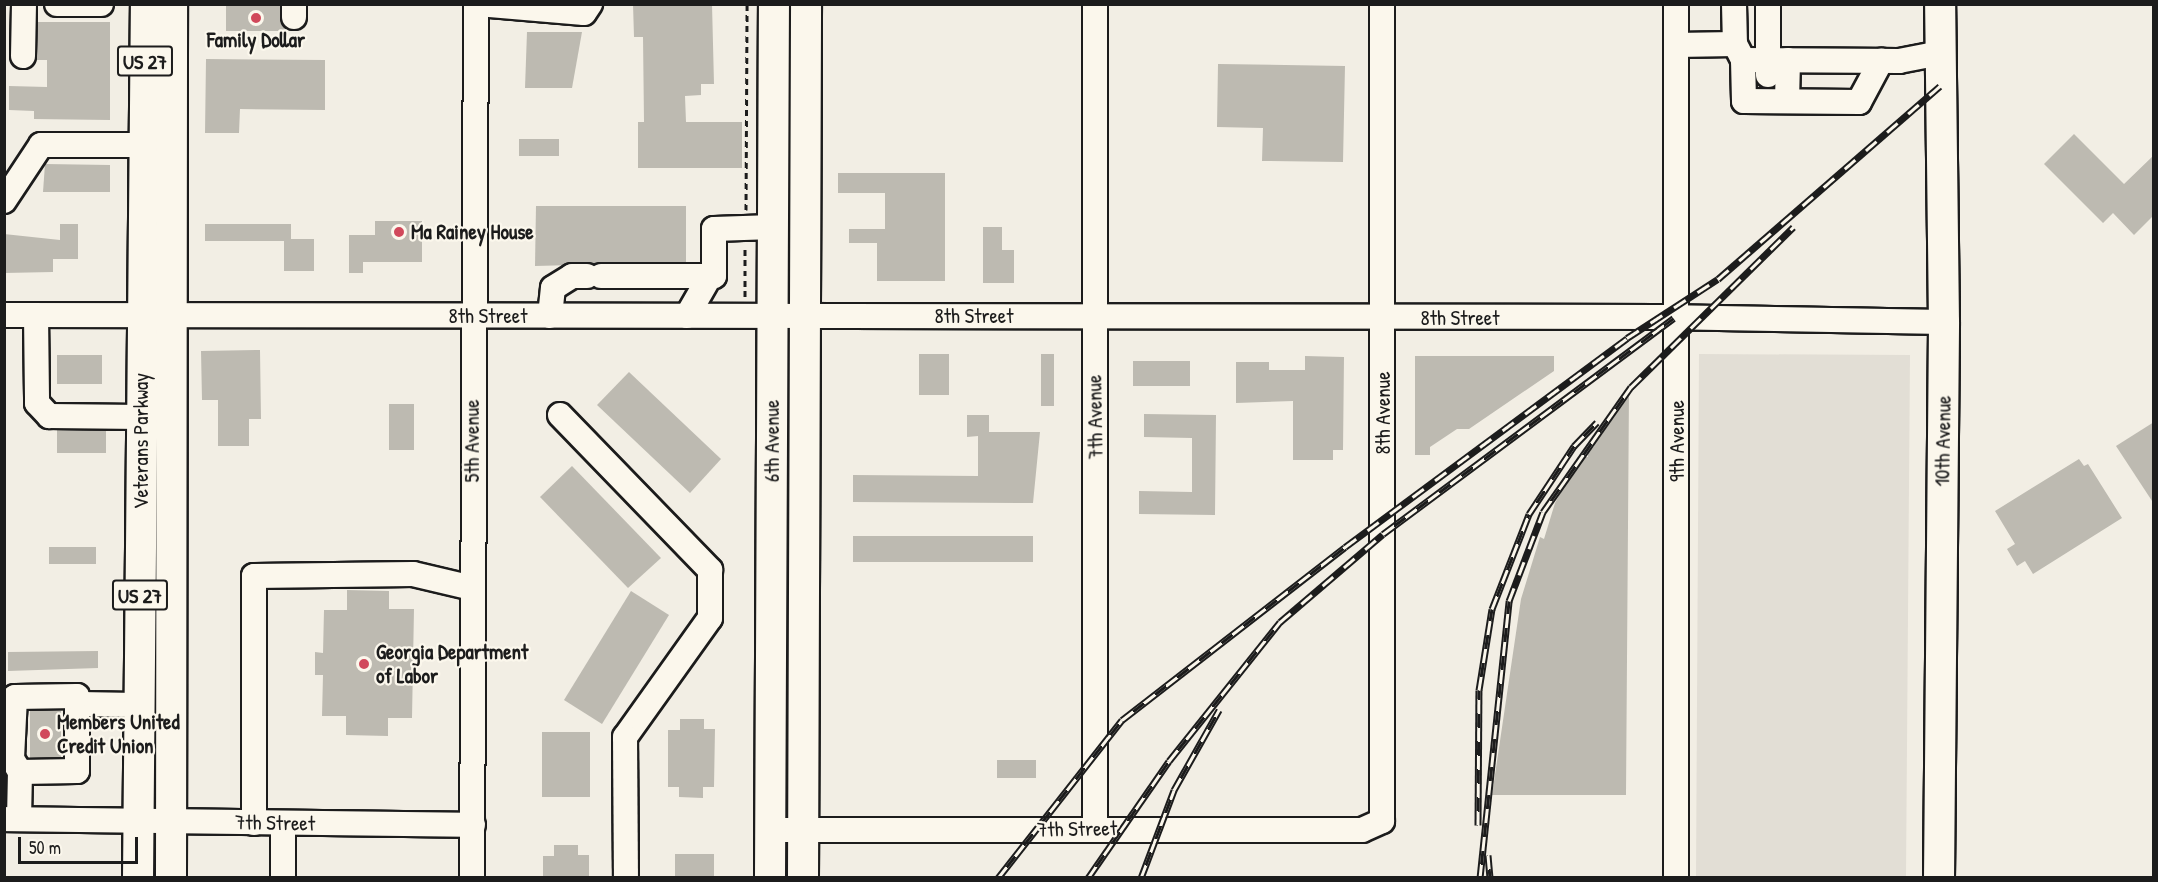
<!DOCTYPE html>
<style>
body{margin:0}
#map{position:relative;width:2158px;height:882px;overflow:hidden;background:#f2eee4;font-family:"Patrick Hand",sans-serif}
div>[style]{position:absolute}
[style*='--x']{left:calc(var(--x)*1px);top:calc(var(--y)*1px);width:calc(var(--w)*1px);rotate:calc(var(--a)*1deg)}
.built>*{inset:0;background:#e2ded5}
.building>*{inset:0;background:#bdbab1}
.path>*{height:3px;margin-top:-1.5px;transform-origin:0;background:repeating-linear-gradient(90deg,#1c1c1c 0 6px,transparent 0 10.5px)}
.roads{filter:drop-shadow(2px 0 #1c1c1c) drop-shadow(-2px 0 #1c1c1c) drop-shadow(0 2px #1c1c1c) drop-shadow(0 -2px #1c1c1c)}
.minor>*{height:24px;margin:-12px;padding:0 12px;transform-origin:12px;border-radius:12px;background:#fbf7ec}
.major>*{height:30px;margin:-15px;padding:0 15px;transform-origin:15px;border-radius:15px;background:#fbf7ec}
.rail>*{height:7px;margin-top:-3.5px;transform-origin:0;background:repeating-linear-gradient(90deg,#fbf7ec 0 14px,#1c1c1c 0 28px);box-sizing:border-box;border-block:2px solid #1c1c1c}
.dots>*{width:16px;height:16px;translate:-50% -50%;box-sizing:border-box;border:3px solid #fbf7ec;border-radius:50%}
span{translate:-50% -50%;white-space:nowrap;text-align:center;line-height:1.15;-webkit-text-stroke:4.5px #fbf7ec;paint-order:stroke}
.shield-label span{padding:2px 4px;background:#fbf7ec;border:2px solid;border-radius:4px;-webkit-text-stroke-width:0}
.shield-label{font-size:20px;color:#1c1c1c;font-weight:700}
.poi-label{font-size:21px;color:#1c1c1c;font-weight:700}
.left{translate:0 -50%;text-align:left}
.street-label{font-size:21px;color:#1c1c1c}
.frame{position:absolute;inset:0;border:6px solid #1c1c1c;pointer-events:none}
.scale{position:absolute;left:18px;top:837px;width:120px;height:27px;box-sizing:border-box;border:3px solid #1c1c1c;border-top:0;padding-left:8px;font-size:18px;line-height:21px;white-space:nowrap;color:#1c1c1c;-webkit-text-stroke:4px #fbf7ec;paint-order:stroke}
</style>
<div id="map">
<div class="built">
<div style="clip-path:polygon(1699px 354px,1910px 355px,1906px 877px,1696px 877px)"></div>
</div>
<div class="building">
<div style="clip-path:polygon(226px 4px,280px 4px,286px 31px,226px 31px)"></div>
<div style="clip-path:polygon(633px 4px,712px 4px,714px 84px,701px 84px,701px 95px,685px 96px,686px 122px,742px 122px,742px 168px,638px 168px,638px 122px,644px 122px,643px 37px,634px 37px)"></div>
<div style="clip-path:polygon(38px 22px,110px 22px,110px 120px,34px 119px,34px 111px,9px 110px,9px 86px,47px 87px,47px 60px,36px 60px)"></div>
<div style="clip-path:polygon(527px 32px,582px 32px,572px 88px,525px 88px)"></div>
<div style="clip-path:polygon(206px 59px,325px 60px,325px 110px,240px 109px,239px 133px,205px 133px)"></div>
<div style="clip-path:polygon(1218px 64px,1345px 66px,1343px 162px,1262px 161px,1263px 128px,1217px 127px)"></div>
<div style="clip-path:polygon(2074px 134px,2124px 184px,2154px 155px,2154px 215px,2134px 235px,2113px 213px,2103px 223px,2044px 164px)"></div>
<div style="clip-path:polygon(519px 139px,559px 139px,559px 156px,519px 156px)"></div>
<div style="clip-path:polygon(45px 164px,110px 165px,110px 192px,43px 192px)"></div>
<div style="clip-path:polygon(838px 173px,945px 173px,945px 281px,877px 281px,877px 243px,849px 243px,849px 229px,885px 229px,885px 193px,838px 193px)"></div>
<div style="clip-path:polygon(536px 206px,686px 206px,686px 262px,535px 266px)"></div>
<div style="clip-path:polygon(375px 221px,422px 221px,422px 262px,363px 262px,363px 273px,349px 273px,349px 235px,375px 235px)"></div>
<div style="clip-path:polygon(60px 224px,78px 224px,78px 259px,53px 259px,53px 272px,4px 273px,4px 234px,60px 240px)"></div>
<div style="clip-path:polygon(205px 224px,291px 224px,291px 239px,314px 239px,314px 271px,284px 271px,284px 241px,205px 241px)"></div>
<div style="clip-path:polygon(983px 227px,1002px 227px,1002px 250px,1014px 250px,1014px 283px,983px 283px)"></div>
<div style="clip-path:polygon(260px 350px,261px 419px,249px 419px,249px 446px,218px 446px,218px 400px,202px 400px,201px 351px)"></div>
<div style="clip-path:polygon(919px 354px,949px 354px,949px 395px,919px 395px)"></div>
<div style="clip-path:polygon(1041px 354px,1054px 354px,1054px 406px,1041px 406px)"></div>
<div style="clip-path:polygon(57px 355px,102px 355px,102px 384px,57px 384px)"></div>
<div style="clip-path:polygon(1305px 356px,1344px 357px,1343px 450px,1333px 450px,1333px 460px,1293px 460px,1293px 401px,1236px 403px,1236px 362px,1269px 362px,1269px 370px,1305px 370px)"></div>
<div style="clip-path:polygon(1415px 356px,1554px 356px,1554px 371px,1469px 429px,1457px 429px,1430px 447px,1430px 455px,1415px 455px)"></div>
<div style="clip-path:polygon(1133px 361px,1190px 361px,1190px 386px,1133px 386px)"></div>
<div style="clip-path:polygon(629px 372px,721px 459px,690px 493px,597px 405px)"></div>
<div style="clip-path:polygon(1629px 391px,1626px 795px,1492px 795px,1521px 599px,1540px 537px,1544px 539px,1555px 503px,1580px 457px,1588px 457px,1587px 447px,1594px 447px,1596px 436px)"></div>
<div style="clip-path:polygon(389px 404px,414px 404px,414px 450px,389px 450px)"></div>
<div style="clip-path:polygon(1144px 414px,1216px 415px,1215px 515px,1139px 514px,1139px 491px,1192px 492px,1192px 438px,1144px 437px)"></div>
<div style="clip-path:polygon(967px 415px,989px 415px,989px 432px,1040px 432px,1033px 503px,853px 502px,853px 475px,978px 476px,978px 436px,967px 437px)"></div>
<div style="clip-path:polygon(2154px 422px,2154px 504px,2116px 446px)"></div>
<div style="clip-path:polygon(57px 430px,106px 431px,106px 453px,57px 453px)"></div>
<div style="clip-path:polygon(2079px 459px,2084px 466px,2088px 464px,2122px 518px,2033px 574px,2025px 561px,2017px 566px,2007px 549px,2015px 544px,1995px 511px)"></div>
<div style="clip-path:polygon(572px 466px,661px 558px,628px 588px,540px 497px)"></div>
<div style="clip-path:polygon(853px 536px,1033px 536px,1033px 562px,853px 562px)"></div>
<div style="clip-path:polygon(49px 547px,96px 547px,96px 564px,49px 564px)"></div>
<div style="clip-path:polygon(347px 590px,389px 591px,389px 609px,414px 609px,412px 718px,388px 718px,388px 736px,346px 735px,346px 716px,322px 716px,323px 675px,315px 675px,315px 652px,323px 653px,324px 610px,347px 610px)"></div>
<div style="clip-path:polygon(631px 591px,669px 615px,602px 724px,564px 700px)"></div>
<div style="clip-path:polygon(98px 651px,98px 668px,8px 671px,8px 652px)"></div>
<div style="clip-path:polygon(30px 711px,61px 711px,61px 757px,30px 758px)"></div>
<div style="clip-path:polygon(680px 719px,704px 719px,704px 729px,715px 729px,714px 787px,703px 787px,703px 798px,679px 797px,679px 787px,668px 787px,668px 730px,680px 730px)"></div>
<div style="clip-path:polygon(542px 732px,590px 732px,590px 797px,542px 797px)"></div>
<div style="clip-path:polygon(997px 760px,1036px 760px,1036px 778px,997px 778px)"></div>
<div style="clip-path:polygon(554px 845px,578px 845px,578px 855px,589px 855px,589px 878px,543px 878px,543px 856px,554px 856px)"></div>
<div style="clip-path:polygon(675px 854px,714px 854px,714px 878px,675px 878px)"></div>
</div>
<div class="path">
<div style="--x:746;--y:210;--w:206;--a:-89.7"></div>
<div style="--x:745;--y:297;--w:51;--a:-90"></div>
</div>
<div class="roads">
<div class="minor">
<div style="--x:57;--y:4;--w:44;--a:0"></div>
<div style="--x:478;--y:4;--w:106;--a:4.9"></div>
<div style="--x:584;--y:13;--w:11;--a:-56"></div>
<div style="--x:1734;--y:4;--w:40;--a:88.6"></div>
<div style="--x:1768;--y:4;--w:71;--a:90"></div>
<div style="--x:294;--y:17;--w:13;--a:-90"></div>
<div style="--x:1676;--y:45;--w:59;--a:-1"></div>
<div style="--x:1735;--y:44;--w:18;--a:63"></div>
<div style="--x:1743;--y:60;--w:156;--a:0.4"></div>
<div style="--x:1899;--y:61;--w:42;--a:-11"></div>
<div style="--x:23;--y:56;--w:52;--a:-88.9"></div>
<div style="--x:1743;--y:60;--w:41;--a:88.6"></div>
<div style="--x:1744;--y:101;--w:115;--a:0.5"></div>
<div style="--x:1859;--y:102;--w:47;--a:-61.8"></div>
<div style="--x:1787;--y:101;--w:41;--a:-88.6"></div>
<div style="--x:4;--y:201;--w:67;--a:-56.5"></div>
<div style="--x:41;--y:145;--w:103;--a:0"></div>
<div style="--x:601;--y:276;--w:113;--a:0"></div>
<div style="--x:714;--y:276;--w:47;--a:-90"></div>
<div style="--x:714;--y:229;--w:59;--a:-1.9"></div>
<div style="--x:4;--y:315;--w:1658;--a:0.07"></div>
<div style="--x:1662;--y:317;--w:282;--a:1"></div>
<div style="--x:36;--y:315;--w:88;--a:89.3"></div>
<div style="--x:37;--y:403;--w:18;--a:47"></div>
<div style="--x:49;--y:416;--w:93;--a:0.6"></div>
<div style="--x:550;--y:316;--w:28;--a:-84"></div>
<div style="--x:553;--y:288;--w:22;--a:-32"></div>
<div style="--x:572;--y:276;--w:15;--a:0"></div>
<div style="--x:687;--y:316;--w:46;--a:-60.1"></div>
<div style="--x:560;--y:415;--w:216;--a:45.9"></div>
<div style="--x:710;--y:570;--w:48;--a:90"></div>
<div style="--x:710;--y:618;--w:146;--a:125.5"></div>
<div style="--x:625;--y:737;--w:141;--a:89.6"></div>
<div style="--x:77;--y:704;--w:62;--a:0.9"></div>
<div style="--x:4;--y:819;--w:469;--a:0.7"></div>
<div style="--x:19;--y:819;--w:47;--a:-88.8"></div>
<div style="--x:20;--y:772;--w:57;--a:-1"></div>
<div style="--x:77;--y:771;--w:75;--a:-90"></div>
<div style="--x:77;--y:696;--w:62;--a:179.1"></div>
<div style="--x:15;--y:697;--w:62;--a:92.8"></div>
<div style="--x:12;--y:759;--w:15;--a:58"></div>
<div style="--x:254;--y:823;--w:247;--a:-90"></div>
<div style="--x:254;--y:576;--w:159;--a:-0.7"></div>
<div style="--x:413;--y:574;--w:61;--a:13.3"></div>
<div style="--x:283;--y:823;--w:55;--a:90"></div>
<div style="--x:1095;--y:829;--w:825;--a:-90"></div>
<div style="--x:770;--y:830;--w:592;--a:0"></div>
<div style="--x:1362;--y:830;--w:22;--a:-24"></div>
<div style="--x:1382;--y:821;--w:817;--a:-90"></div>
<div style="--x:472;--y:878;--w:874;--a:-89.74"></div>
<div style="--x:1676;--y:878;--w:874;--a:-90"></div>
</div>
<div class="major">
<div style="--x:138;--y:878;--w:874;--a:-89.48"></div>
<div style="--x:171;--y:878;--w:874;--a:-89.93"></div>
<div style="--x:770;--y:878;--w:874;--a:-89.74"></div>
<div style="--x:803;--y:878;--w:874;--a:-89.8"></div>
<div style="--x:1939;--y:878;--w:556;--a:-89.48"></div>
<div style="--x:1944;--y:322;--w:318;--a:-90.7"></div>
</div>
</div>
<div class="rail">
<div style="--x:1478;--y:825;--w:135;--a:-89.6"></div>
<div style="--x:1479;--y:690;--w:82;--a:-80.9"></div>
<div style="--x:1492;--y:609;--w:102;--a:-68.7"></div>
<div style="--x:1529;--y:514;--w:82;--a:-56.5"></div>
<div style="--x:1574;--y:446;--w:33;--a:-46"></div>
<div style="--x:1488;--y:855;--w:23;--a:85"></div>
<div style="--x:998;--y:878;--w:201;--a:-51.9"></div>
<div style="--x:1122;--y:720;--w:282;--a:-37.8"></div>
<div style="--x:1345;--y:547;--w:351;--a:-36.5"></div>
<div style="--x:1627;--y:338;--w:108;--a:-33"></div>
<div style="--x:1718;--y:279;--w:294;--a:-41"></div>
<div style="--x:1088;--y:878;--w:142;--a:-55.3"></div>
<div style="--x:1169;--y:761;--w:178;--a:-51.4"></div>
<div style="--x:1280;--y:622;--w:135;--a:-40.5"></div>
<div style="--x:1383;--y:534;--w:362;--a:-36.6"></div>
<div style="--x:1141;--y:878;--w:94;--a:-69.4"></div>
<div style="--x:1174;--y:790;--w:92;--a:-60.6"></div>
<div style="--x:1480;--y:878;--w:279;--a:-84"></div>
<div style="--x:1509;--y:601;--w:95;--a:-69.1"></div>
<div style="--x:1543;--y:512;--w:153;--a:-54.9"></div>
<div style="--x:1631;--y:387;--w:228;--a:-44.6"></div>
</div>
<div class="dots">
<div style="left:256px;top:18px;background:#d1495b"></div>
<div style="left:399px;top:232px;background:#d1495b"></div>
<div style="left:364px;top:664px;background:#d1495b"></div>
<div style="left:45px;top:734px;background:#d1495b"></div>
</div>
<div class="shield-label">
<span style="left:145px;top:61px">US 27</span>
<span style="left:140px;top:595px">US 27</span>
</div>
<div class="poi-label">
<span style="left:256px;top:40px">Family Dollar</span>
<span class="left" style="left:411px;top:232px">Ma Rainey House</span>
<span class="left" style="left:376px;top:664px">Georgia Department<br>of Labor</span>
<span class="left" style="left:57px;top:734px">Members United<br>Credit Union</span>
</div>
<div class="street-label">
<span style="left:488px;top:316px">8th Street</span>
<span style="left:974px;top:316px">8th Street</span>
<span style="left:1460px;top:318px">8th Street</span>
<span style="left:1383px;top:413px;rotate:-90deg">8th Avenue</span>
<span style="left:1095px;top:417px;rotate:-91deg">7th Avenue</span>
<span style="left:141px;top:441px;rotate:-90deg">Veterans Parkway</span>
<span style="left:472px;top:441px;rotate:-90deg">5th Avenue</span>
<span style="left:772px;top:441px;rotate:-90deg">6th Avenue</span>
<span style="left:1677px;top:441px;rotate:-90deg">9th Avenue</span>
<span style="left:1943px;top:441px;rotate:-89deg">10th Avenue</span>
<span style="left:275px;top:823px;rotate:1deg">7th Street</span>
<span style="left:1077px;top:829px;rotate:-1deg">7th Street</span>
</div>
<div class="frame"></div>
<div class="scale">50 m</div>
</div>
